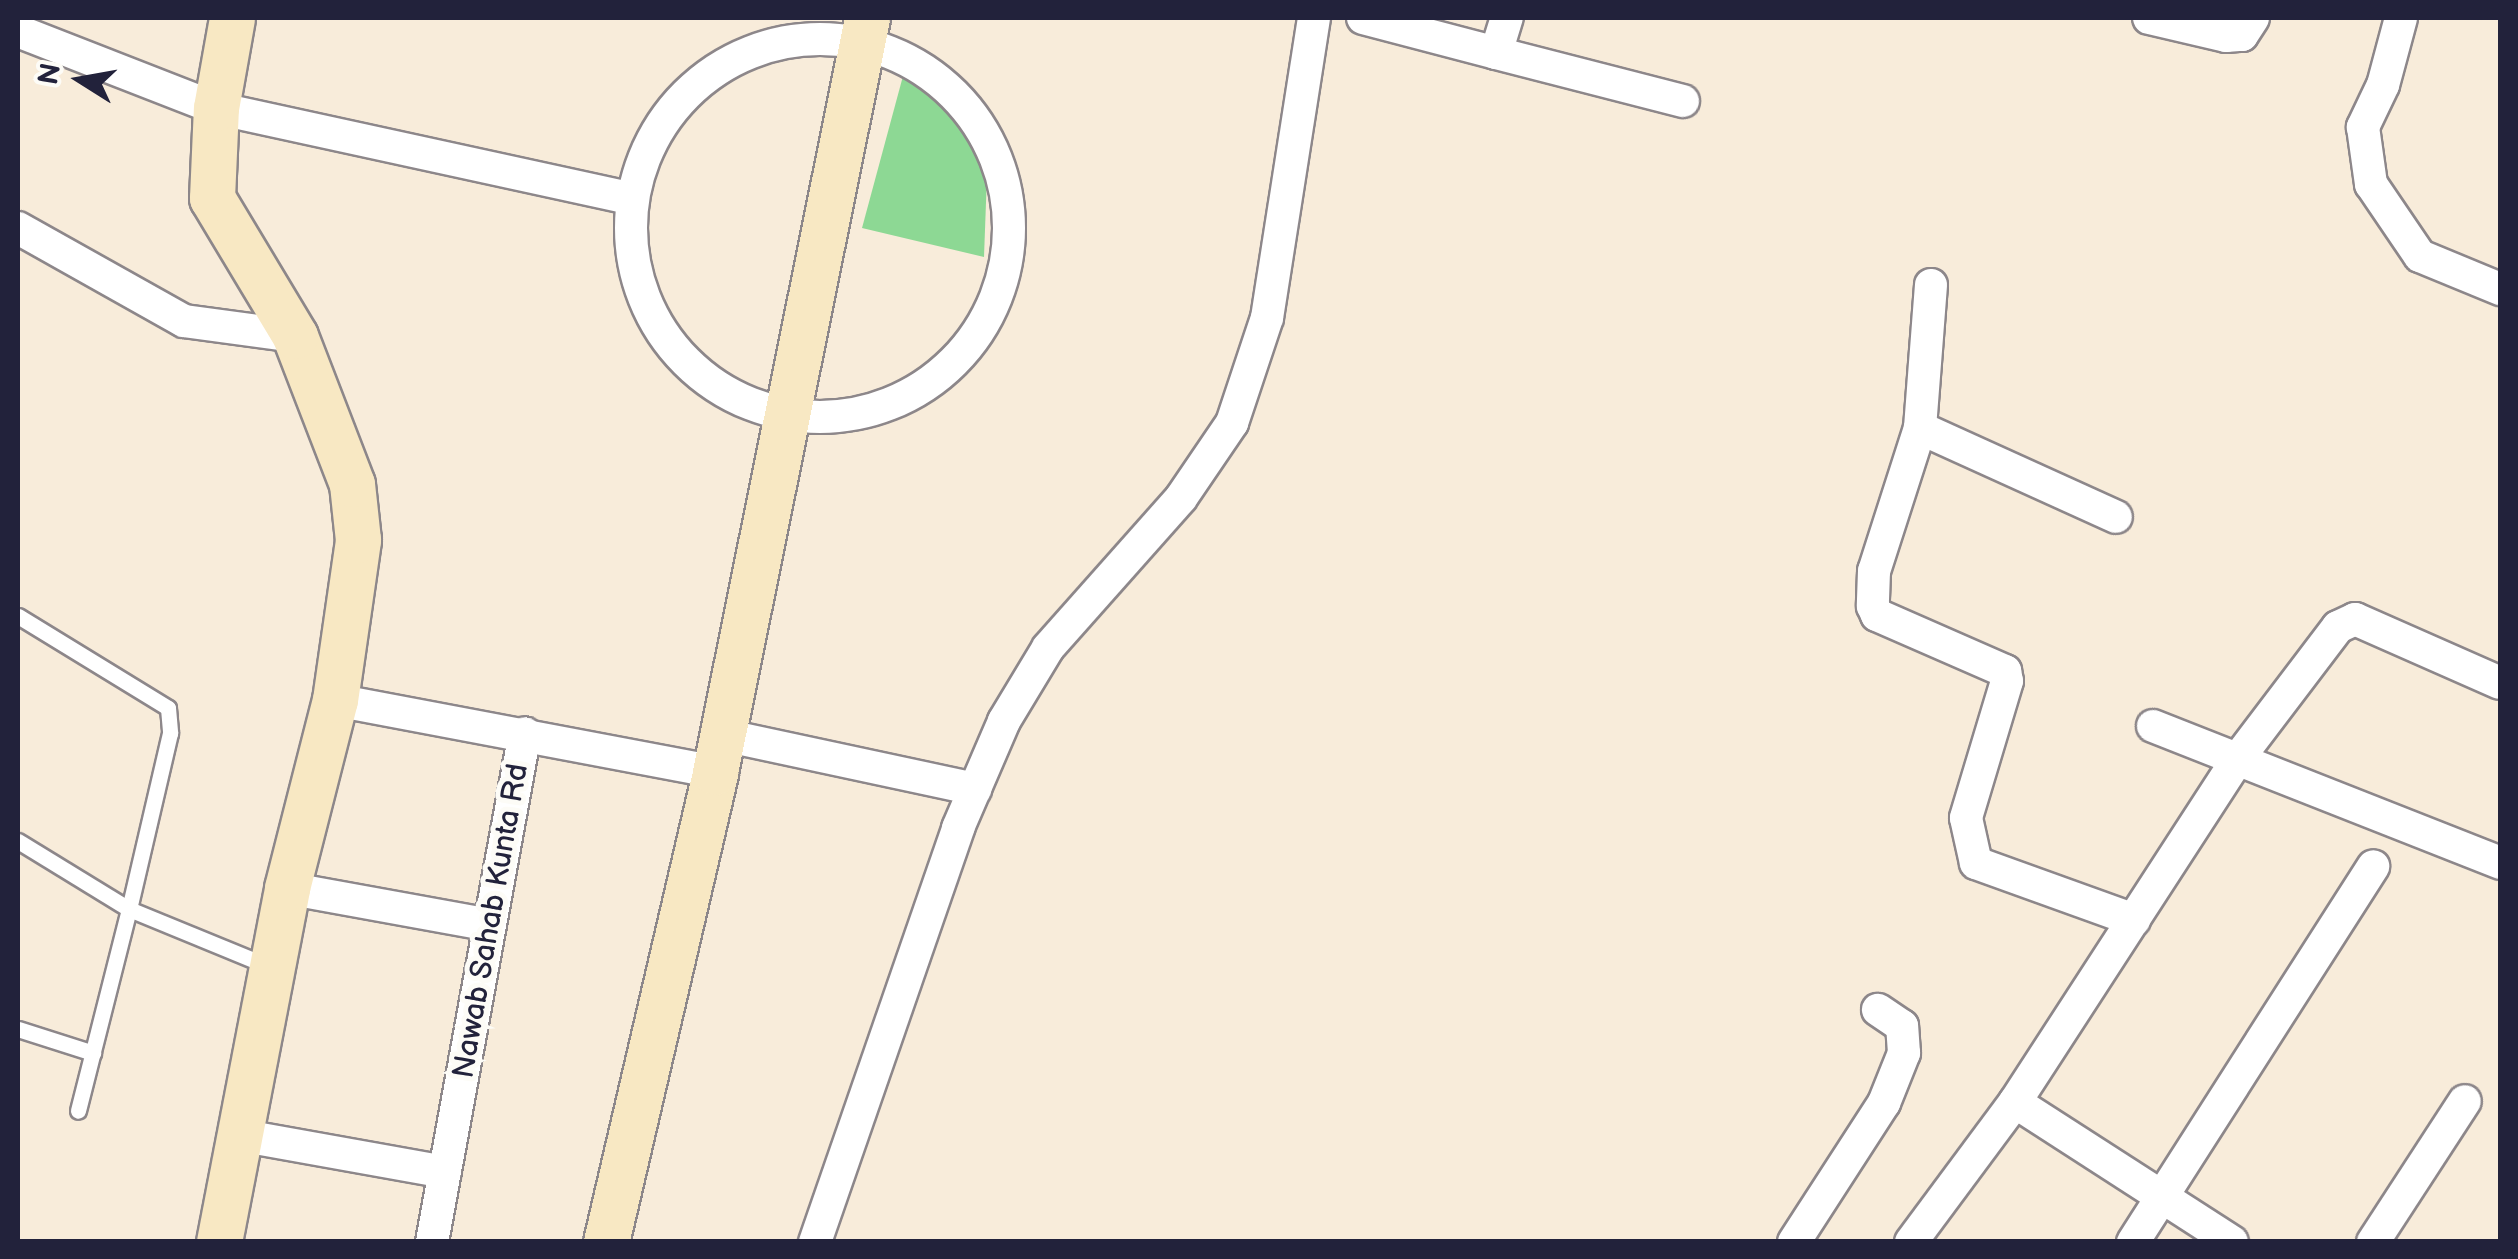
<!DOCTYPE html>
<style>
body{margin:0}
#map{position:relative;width:2518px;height:1259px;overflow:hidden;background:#f8ecda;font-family:"Balsamiq Sans",sans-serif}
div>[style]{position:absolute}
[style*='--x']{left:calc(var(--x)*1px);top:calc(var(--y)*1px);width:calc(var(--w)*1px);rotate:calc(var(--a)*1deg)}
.green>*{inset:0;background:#8dd894}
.roads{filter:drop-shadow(2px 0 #8d878a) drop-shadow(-2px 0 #8d878a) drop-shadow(0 2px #8d878a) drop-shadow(0 -2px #8d878a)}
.lane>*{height:15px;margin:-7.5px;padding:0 7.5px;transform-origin:7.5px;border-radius:7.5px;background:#fff}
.street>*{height:32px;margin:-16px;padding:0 16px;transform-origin:16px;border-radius:16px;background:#fff}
.street>.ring{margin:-16px;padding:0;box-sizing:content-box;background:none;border:32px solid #fff;border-radius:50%}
.secondary>*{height:45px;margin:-22.5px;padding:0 22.5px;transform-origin:22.5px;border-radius:22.5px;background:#f8e8c3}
span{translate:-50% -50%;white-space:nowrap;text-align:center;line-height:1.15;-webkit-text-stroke:10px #fdfcf7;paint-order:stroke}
.street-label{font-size:30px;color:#22223b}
.frame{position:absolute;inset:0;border:20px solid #22223b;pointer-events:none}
.north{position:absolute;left:30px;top:30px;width:100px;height:100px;-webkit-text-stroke:8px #fdfcf7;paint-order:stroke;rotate:281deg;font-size:28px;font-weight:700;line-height:40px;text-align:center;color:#22223b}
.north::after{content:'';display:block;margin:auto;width:35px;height:45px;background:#22223b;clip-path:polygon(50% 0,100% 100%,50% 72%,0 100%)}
</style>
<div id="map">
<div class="green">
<div style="clip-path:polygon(903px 76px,948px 107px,987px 175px,984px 257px,862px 228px)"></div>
</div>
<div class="roads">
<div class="lane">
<div style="--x:18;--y:616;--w:176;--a:31.5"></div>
<div style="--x:168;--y:708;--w:25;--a:85"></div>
<div style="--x:170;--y:733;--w:181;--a:103.1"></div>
<div style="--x:129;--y:909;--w:150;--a:22.3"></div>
<div style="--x:18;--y:841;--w:130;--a:31.5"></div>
<div style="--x:129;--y:909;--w:208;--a:104.2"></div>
<div style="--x:18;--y:1029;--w:79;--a:17.7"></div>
</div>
<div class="street">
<div style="--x:1363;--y:18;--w:138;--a:14.7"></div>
<div style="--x:1496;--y:53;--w:37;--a:-73"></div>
<div style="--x:2149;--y:18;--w:79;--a:13.2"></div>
<div style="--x:2226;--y:36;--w:16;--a:-4"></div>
<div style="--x:2242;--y:35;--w:20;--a:-57"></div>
<div style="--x:2401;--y:18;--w:69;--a:105"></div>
<div style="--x:2383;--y:85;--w:47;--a:115.5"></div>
<div style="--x:2363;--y:127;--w:58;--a:82"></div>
<div style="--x:2371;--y:184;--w:87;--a:55.8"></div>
<div style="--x:2420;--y:256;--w:87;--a:22.4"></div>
<div style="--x:18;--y:31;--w:212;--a:21.3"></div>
<div style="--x:216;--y:108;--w:426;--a:12.3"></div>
<div class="ring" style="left:631px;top:39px;width:346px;height:346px"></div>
<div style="--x:1496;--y:53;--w:193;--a:14.4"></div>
<div style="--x:18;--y:228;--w:190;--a:29.3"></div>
<div style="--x:184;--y:321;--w:112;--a:7.7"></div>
<div style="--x:1931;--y:285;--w:143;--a:94.4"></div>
<div style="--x:1920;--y:428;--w:150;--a:107.8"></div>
<div style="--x:1874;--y:571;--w:35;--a:92"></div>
<div style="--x:1873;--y:606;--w:10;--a:66"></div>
<div style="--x:1877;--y:615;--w:140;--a:23.6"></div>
<div style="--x:2005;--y:671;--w:10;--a:79"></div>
<div style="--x:2007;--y:681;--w:143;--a:106.7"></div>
<div style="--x:1966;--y:818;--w:46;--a:77.5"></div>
<div style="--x:1976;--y:863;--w:168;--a:19.8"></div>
<div style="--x:1920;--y:428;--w:215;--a:24.4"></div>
<div style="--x:335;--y:700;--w:387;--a:10.7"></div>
<div style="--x:2153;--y:726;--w:373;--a:21.5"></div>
<div style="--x:723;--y:735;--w:258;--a:12.1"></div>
<div style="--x:287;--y:888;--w:206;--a:10.3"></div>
<div style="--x:2015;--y:1102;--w:258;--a:32.8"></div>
<div style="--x:239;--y:1135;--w:209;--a:10.2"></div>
<div style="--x:432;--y:1242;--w:517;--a:-79.65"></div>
<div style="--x:815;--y:1242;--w:438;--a:-70.9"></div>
<div style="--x:958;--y:828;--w:116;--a:-66.7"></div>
<div style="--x:1004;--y:721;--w:85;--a:-58.9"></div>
<div style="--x:1048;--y:648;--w:200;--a:-48.4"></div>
<div style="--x:1181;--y:498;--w:91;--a:-55.8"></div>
<div style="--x:1232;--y:423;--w:111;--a:-71.6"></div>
<div style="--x:1267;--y:318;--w:304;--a:-81.1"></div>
<div style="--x:1794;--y:1242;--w:166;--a:-57.1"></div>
<div style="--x:1884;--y:1103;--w:54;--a:-68.2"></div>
<div style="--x:1904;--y:1053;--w:27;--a:-94"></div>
<div style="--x:1902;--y:1026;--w:29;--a:-146"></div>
<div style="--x:1911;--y:1242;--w:174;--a:-53.4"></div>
<div style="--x:2015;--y:1102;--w:408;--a:-57"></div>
<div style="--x:2237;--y:760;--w:167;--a:-52.8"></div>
<div style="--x:2338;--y:627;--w:19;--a:-25"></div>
<div style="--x:2355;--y:619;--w:158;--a:23.8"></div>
<div style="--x:2133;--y:1242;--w:446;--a:-57.4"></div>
<div style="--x:2373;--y:1242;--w:168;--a:-56.9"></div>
</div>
<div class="secondary">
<div style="--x:219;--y:1242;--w:360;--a:-79.1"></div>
<div style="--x:287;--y:888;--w:194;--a:-75.7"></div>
<div style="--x:335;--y:700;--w:162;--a:-81.8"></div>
<div style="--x:358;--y:540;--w:56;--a:-96.1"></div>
<div style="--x:352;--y:484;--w:159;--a:-111.1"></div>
<div style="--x:295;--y:336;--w:161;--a:-121"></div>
<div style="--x:212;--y:198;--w:90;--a:-87.5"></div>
<div style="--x:216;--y:108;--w:91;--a:-79.9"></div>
<div style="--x:606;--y:1242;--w:482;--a:-76.9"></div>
<div style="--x:715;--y:772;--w:769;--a:-78.6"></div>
</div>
</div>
<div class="street-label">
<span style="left:491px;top:921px;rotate:-80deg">Nawab Sahab Kunta Rd</span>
</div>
<div class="frame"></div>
<div class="north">N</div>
</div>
